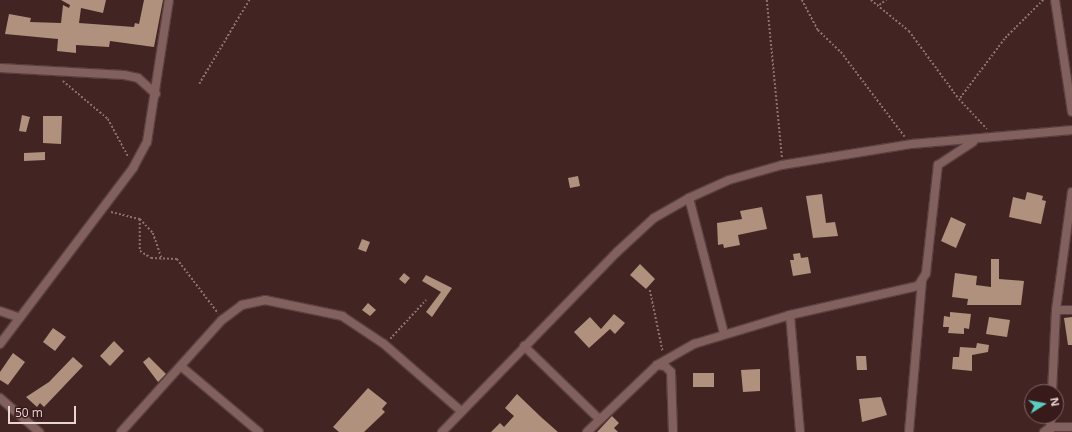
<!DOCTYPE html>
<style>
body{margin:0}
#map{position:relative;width:1072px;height:432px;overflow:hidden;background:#422423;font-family:"Open Sans",sans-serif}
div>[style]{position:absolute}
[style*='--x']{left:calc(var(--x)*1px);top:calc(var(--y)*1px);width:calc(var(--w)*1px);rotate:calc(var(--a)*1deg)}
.building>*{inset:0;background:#af917e}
.path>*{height:1.5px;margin-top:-0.75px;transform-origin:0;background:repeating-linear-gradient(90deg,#8b706f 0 2px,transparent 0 4px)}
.roads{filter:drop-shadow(1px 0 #594040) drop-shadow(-1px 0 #594040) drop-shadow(0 1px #594040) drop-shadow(0 -1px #594040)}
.minor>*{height:8px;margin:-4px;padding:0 4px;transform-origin:4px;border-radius:4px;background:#82605e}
span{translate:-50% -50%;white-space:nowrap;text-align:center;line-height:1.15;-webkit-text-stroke:4px #371a19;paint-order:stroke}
.north{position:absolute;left:1024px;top:384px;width:40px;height:40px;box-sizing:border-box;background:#371a19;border:1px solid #7e6463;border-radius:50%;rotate:79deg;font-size:11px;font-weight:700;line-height:16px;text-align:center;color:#e9d4d3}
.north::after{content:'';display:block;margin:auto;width:14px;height:18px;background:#58cec1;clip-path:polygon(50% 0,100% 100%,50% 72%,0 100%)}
.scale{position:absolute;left:8px;top:406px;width:68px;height:18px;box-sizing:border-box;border:2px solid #e9d4d3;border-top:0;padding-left:5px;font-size:12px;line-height:14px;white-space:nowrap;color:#e9d4d3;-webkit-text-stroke:3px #371a19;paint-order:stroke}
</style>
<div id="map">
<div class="building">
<div style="clip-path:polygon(61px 0,106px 0,103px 13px,81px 8px,79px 23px,134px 27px,135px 23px,139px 24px,144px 0,163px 0,154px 47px,110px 41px,109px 47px,76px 45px,76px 53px,57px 51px,58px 39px,5px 34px,9px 14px,31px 18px,30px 22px,61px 23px,63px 5px,69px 8px,70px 5px)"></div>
<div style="clip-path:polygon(22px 115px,30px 117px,26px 132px,19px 131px)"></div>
<div style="clip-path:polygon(43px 116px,62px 116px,61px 144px,43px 143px)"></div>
<div style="clip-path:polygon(45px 152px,45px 160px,24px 161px,24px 153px)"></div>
<div style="clip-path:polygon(578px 176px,580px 186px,570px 188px,568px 178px)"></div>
<div style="clip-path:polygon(1027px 192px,1043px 196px,1042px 200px,1046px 201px,1041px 224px,1009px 217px,1013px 197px,1025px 200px)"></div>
<div style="clip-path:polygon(822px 194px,826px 223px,835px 222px,838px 236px,813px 238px,806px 196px)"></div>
<div style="clip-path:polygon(762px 207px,767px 229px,738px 235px,740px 245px,724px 248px,723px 244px,718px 245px,717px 223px,742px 219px,740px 211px)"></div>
<div style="clip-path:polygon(951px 217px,966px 224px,956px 248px,941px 241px)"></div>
<div style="clip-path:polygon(362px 239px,370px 242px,366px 252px,358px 249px)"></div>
<div style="clip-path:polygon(800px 253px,801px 258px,808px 257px,811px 273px,793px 276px,790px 260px,794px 260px,793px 254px)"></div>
<div style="clip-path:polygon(991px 259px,999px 259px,999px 279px,1024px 281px,1021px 305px,967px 305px,968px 299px,952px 297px,955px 273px,977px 276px,976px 285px,991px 287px)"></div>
<div style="clip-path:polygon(640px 264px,655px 279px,646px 289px,630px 275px)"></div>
<div style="clip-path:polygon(404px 273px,410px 278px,405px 284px,399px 279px)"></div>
<div style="clip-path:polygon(426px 275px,452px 288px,432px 317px,426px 312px,441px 292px,422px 281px)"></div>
<div style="clip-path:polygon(368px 303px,376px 310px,370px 316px,362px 310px)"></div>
<div style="clip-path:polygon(950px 312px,971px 314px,969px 329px,964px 328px,964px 334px,948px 333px,949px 327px,943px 327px,944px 316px,950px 317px)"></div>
<div style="clip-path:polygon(614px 314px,625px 323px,615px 334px,610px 329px,589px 348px,574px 332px,590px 317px,601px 329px)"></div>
<div style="clip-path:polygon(989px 317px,1010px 320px,1007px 337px,986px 334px)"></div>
<div style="clip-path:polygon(1072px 317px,1072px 345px,1068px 345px,1064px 318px)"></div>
<div style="clip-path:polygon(53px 328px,66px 337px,55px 351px,43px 342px)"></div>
<div style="clip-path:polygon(114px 341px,124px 351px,110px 366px,100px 356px)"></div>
<div style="clip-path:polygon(977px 343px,989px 345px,988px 352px,972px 355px,972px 371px,952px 369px,953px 357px,959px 357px,960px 347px,976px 348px)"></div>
<div style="clip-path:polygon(13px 353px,25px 362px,8px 385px,0 380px,0 372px)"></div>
<div style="clip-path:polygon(856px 356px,866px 356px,867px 370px,857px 370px)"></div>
<div style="clip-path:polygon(73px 357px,83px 366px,44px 407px,40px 403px,37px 407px,26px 397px,49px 382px)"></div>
<div style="clip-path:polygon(149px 357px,166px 374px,158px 382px,143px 362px)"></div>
<div style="clip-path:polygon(760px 369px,760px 391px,743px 392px,741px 370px)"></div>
<div style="clip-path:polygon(693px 373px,714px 373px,714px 387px,693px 387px)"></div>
<div style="clip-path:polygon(368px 388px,387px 403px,382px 409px,385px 412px,364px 432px,339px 432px,333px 427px)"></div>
<div style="clip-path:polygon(517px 394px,541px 417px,558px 432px,491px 432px,500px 423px,504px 427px,514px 416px,505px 408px)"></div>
<div style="clip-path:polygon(881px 397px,887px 415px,862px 422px,859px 399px)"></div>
<div style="clip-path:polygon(612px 416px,619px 423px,614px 428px,618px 432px,597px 432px)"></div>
</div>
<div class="path">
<div style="--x:767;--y:0;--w:158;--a:84.5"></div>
<div style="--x:802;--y:0;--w:34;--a:62"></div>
<div style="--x:818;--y:30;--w:32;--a:44"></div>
<div style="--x:841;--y:52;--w:106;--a:53"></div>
<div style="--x:871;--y:0;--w:49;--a:39.2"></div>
<div style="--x:909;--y:31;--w:84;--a:53.7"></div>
<div style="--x:959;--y:99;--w:41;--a:47"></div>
<div style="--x:879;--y:5;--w:9;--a:-36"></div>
<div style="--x:63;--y:81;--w:59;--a:40.2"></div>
<div style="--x:108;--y:119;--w:44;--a:61.7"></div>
<div style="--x:199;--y:84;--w:98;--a:-59.2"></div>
<div style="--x:960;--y:98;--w:75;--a:-53.1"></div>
<div style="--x:1005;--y:38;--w:54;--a:-45"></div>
<div style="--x:111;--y:212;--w:30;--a:14"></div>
<div style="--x:140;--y:219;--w:19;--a:47"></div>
<div style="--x:153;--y:233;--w:28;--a:71"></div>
<div style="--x:140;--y:219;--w:32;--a:90"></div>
<div style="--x:140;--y:251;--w:13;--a:32"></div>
<div style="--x:151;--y:258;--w:26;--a:2"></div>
<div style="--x:177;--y:259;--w:68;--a:52.8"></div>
<div style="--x:650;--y:290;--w:63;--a:78.2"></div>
<div style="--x:390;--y:339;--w:53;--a:-47.3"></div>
</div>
<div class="roads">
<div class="minor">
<div style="--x:1055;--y:0;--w:113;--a:81.4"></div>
<div style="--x:0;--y:68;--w:124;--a:3.2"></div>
<div style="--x:124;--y:75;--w:14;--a:12"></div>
<div style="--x:138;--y:78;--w:24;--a:42"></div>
<div style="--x:689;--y:198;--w:139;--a:75.5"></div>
<div style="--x:1056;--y:310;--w:16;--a:0"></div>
<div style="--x:0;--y:311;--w:21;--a:19"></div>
<div style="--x:790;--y:315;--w:117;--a:85.1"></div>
<div style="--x:0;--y:344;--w:221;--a:-52.9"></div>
<div style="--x:133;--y:168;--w:30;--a:-62"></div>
<div style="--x:147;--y:142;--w:144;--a:-81.2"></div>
<div style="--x:524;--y:346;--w:105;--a:44.2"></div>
<div style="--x:657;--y:365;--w:8;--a:7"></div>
<div style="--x:665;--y:366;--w:8;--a:45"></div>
<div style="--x:671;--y:372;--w:60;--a:88.1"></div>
<div style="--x:183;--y:368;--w:99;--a:40.1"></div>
<div style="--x:1052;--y:392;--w:82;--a:-87.2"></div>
<div style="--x:1056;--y:310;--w:119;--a:-82.3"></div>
<div style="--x:0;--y:398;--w:52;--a:41.1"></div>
<div style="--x:1050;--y:431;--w:15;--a:-86"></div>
<div style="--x:121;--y:432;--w:151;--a:-48"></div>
<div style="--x:222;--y:320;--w:25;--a:-37"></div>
<div style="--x:242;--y:305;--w:24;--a:-12"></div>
<div style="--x:265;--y:300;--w:79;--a:11.7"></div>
<div style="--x:342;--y:316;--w:50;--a:33.7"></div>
<div style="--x:384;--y:344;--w:102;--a:41"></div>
<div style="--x:442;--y:432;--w:251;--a:-45.8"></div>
<div style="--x:617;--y:252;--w:50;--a:-42.6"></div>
<div style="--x:654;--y:218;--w:40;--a:-29.7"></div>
<div style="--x:689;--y:198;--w:44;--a:-24.2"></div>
<div style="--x:729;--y:180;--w:55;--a:-15.8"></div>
<div style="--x:782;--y:165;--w:132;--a:-9.2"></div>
<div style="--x:912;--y:144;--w:161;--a:-5"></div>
<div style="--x:587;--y:432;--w:97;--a:-43.7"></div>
<div style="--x:657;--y:365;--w:43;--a:-29.6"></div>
<div style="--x:694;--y:344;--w:100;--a:-16.8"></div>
<div style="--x:790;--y:315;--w:131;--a:-12.8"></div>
<div style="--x:918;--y:286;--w:15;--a:-58"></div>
<div style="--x:926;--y:273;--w:109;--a:-83.7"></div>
<div style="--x:938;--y:165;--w:42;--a:-33.3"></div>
<div style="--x:909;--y:432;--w:152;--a:-85.1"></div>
<div style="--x:1044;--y:432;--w:9;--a:-36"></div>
<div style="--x:1051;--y:427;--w:21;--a:0"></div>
</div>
</div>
<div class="north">N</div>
<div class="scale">50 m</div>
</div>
